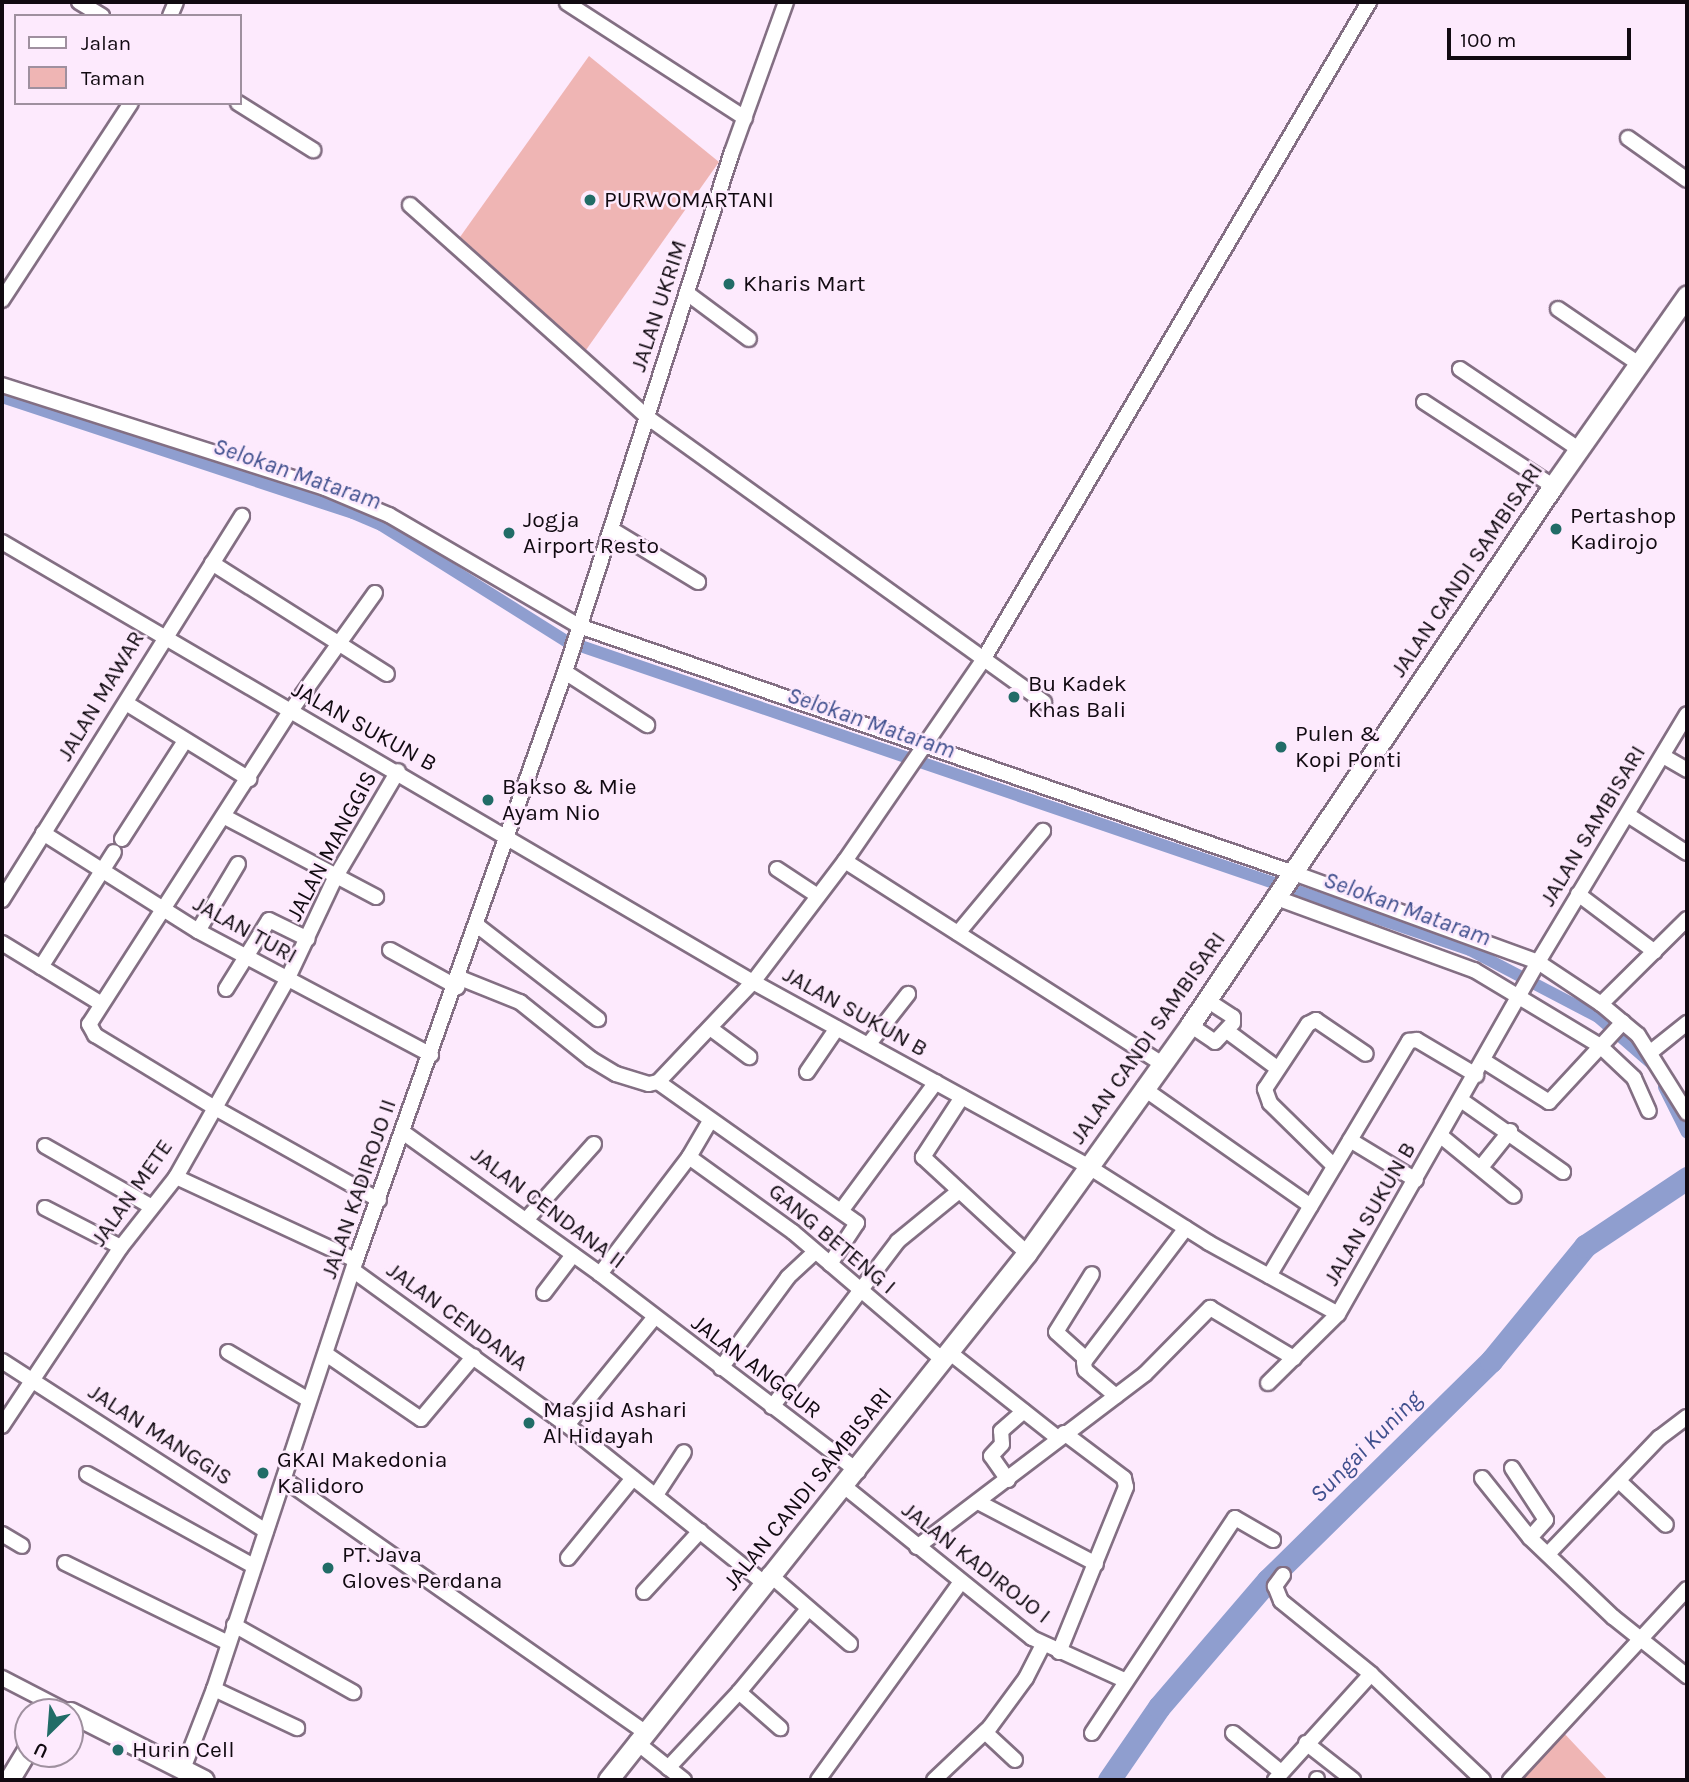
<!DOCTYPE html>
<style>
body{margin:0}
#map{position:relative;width:1689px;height:1782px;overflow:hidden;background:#fdeafd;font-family:Karla,sans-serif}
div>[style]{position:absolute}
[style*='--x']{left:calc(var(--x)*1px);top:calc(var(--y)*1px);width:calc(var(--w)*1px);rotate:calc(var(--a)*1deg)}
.green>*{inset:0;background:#efb5b4}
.canal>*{height:12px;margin:-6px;padding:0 6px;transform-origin:6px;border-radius:6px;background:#8f9ecf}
.river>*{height:23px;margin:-11.5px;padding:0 11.5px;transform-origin:11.5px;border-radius:11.5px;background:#8f9ecf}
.roads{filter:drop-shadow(2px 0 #836f83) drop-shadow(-2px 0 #836f83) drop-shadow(0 2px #836f83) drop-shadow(0 -2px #836f83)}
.street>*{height:14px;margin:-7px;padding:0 7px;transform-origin:7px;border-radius:7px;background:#fff}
.secondary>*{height:19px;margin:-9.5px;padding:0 9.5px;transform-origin:9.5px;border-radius:9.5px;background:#fff}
.dots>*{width:19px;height:19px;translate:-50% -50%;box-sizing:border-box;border:4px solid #fdeafd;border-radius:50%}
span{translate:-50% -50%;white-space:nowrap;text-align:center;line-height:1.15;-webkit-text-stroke:5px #fdeafd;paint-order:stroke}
.poi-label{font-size:23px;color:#110a11}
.left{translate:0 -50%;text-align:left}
.street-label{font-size:23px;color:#110a11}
.water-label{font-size:24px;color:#40508e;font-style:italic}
.frame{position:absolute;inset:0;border:4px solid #110a11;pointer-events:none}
.legend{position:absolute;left:14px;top:14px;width:228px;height:91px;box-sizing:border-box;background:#fdeafd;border:2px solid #9f909f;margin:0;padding:9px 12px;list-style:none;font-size:21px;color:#110a11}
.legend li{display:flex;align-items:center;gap:14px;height:35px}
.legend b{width:35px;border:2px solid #9f909f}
.north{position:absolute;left:14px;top:1698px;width:70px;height:70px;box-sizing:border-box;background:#fdeafd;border:2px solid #9f909f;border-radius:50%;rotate:205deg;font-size:19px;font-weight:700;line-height:28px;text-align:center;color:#110a11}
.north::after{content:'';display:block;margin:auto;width:24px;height:32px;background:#216c67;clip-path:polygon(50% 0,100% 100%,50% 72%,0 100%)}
.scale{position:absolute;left:1447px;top:28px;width:184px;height:32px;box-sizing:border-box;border:4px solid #110a11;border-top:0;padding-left:9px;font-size:21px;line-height:24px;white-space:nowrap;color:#110a11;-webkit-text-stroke:5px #fdeafd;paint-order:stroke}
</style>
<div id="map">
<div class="green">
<div style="clip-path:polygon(589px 56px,719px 162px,586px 350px,460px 237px)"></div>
<div style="clip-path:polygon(1562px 1731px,1608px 1780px,1518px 1780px)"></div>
</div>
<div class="canal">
<div style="--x:2;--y:397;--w:370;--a:18.3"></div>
<div style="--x:353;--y:513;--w:30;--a:23"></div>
<div style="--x:381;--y:525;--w:218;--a:32.1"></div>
<div style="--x:566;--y:641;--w:955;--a:18.87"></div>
<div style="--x:1470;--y:950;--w:144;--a:27.6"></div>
<div style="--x:1598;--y:1017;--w:72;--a:41"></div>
<div style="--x:1664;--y:1087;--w:51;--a:63.4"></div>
</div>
<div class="river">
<div style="--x:1109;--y:1780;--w:88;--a:-55.6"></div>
<div style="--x:1159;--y:1707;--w:167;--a:-49.4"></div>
<div style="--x:1268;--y:1580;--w:313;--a:-44.5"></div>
<div style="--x:1491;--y:1361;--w:149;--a:-50.7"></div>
<div style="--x:1585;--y:1246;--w:123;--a:-33.7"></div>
</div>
<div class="roads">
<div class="street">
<div style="--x:79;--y:2;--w:27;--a:31"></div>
<div style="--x:567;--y:3;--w:212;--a:32.9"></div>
<div style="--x:170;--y:16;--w:15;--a:-67"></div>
<div style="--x:238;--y:103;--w:89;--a:32.1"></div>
<div style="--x:1628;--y:138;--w:72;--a:35.4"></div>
<div style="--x:410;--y:205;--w:318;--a:41.8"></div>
<div style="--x:647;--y:417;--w:489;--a:35.7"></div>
<div style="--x:687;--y:293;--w:77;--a:36.6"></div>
<div style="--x:2;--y:300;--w:235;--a:-56.8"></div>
<div style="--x:1558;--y:309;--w:98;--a:34.2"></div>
<div style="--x:1460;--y:369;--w:145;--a:34"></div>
<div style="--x:2;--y:385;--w:339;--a:17.7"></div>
<div style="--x:325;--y:488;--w:69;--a:22.9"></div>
<div style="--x:389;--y:515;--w:220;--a:30.3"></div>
<div style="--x:579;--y:626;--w:753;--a:19.06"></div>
<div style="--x:1291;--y:872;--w:263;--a:20"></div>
<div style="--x:1538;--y:962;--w:76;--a:33.7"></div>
<div style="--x:1601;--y:1004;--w:48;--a:40"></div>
<div style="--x:1638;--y:1035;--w:92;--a:57.9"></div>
<div style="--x:1424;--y:402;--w:154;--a:33.1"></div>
<div style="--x:611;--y:529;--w:102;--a:31.3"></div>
<div style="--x:2;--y:542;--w:870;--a:30.37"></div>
<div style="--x:753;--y:982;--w:384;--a:28.8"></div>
<div style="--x:1089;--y:1167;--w:142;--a:32.3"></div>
<div style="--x:1209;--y:1243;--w:147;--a:28.8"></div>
<div style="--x:1338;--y:1314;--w:405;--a:-60.4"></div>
<div style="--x:1538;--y:962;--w:289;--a:-59"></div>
<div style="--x:212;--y:563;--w:207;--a:32.4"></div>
<div style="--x:375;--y:593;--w:148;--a:125.6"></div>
<div style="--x:289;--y:713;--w:370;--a:122.7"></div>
<div style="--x:89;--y:1024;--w:13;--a:61"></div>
<div style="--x:95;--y:1035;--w:140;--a:31.3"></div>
<div style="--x:215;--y:1108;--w:188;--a:29.3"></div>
<div style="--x:565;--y:672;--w:98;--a:32.9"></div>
<div style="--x:126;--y:703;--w:145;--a:31.7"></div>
<div style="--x:1663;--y:756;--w:28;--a:30"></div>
<div style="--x:1628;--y:815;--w:70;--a:32.8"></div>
<div style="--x:225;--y:817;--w:171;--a:27.9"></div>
<div style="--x:43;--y:833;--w:183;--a:32.3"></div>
<div style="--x:198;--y:931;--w:264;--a:28"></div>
<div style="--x:122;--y:839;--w:117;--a:-57.3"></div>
<div style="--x:845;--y:861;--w:376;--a:32.6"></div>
<div style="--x:777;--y:869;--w:49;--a:33.4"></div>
<div style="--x:1578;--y:894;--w:96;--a:37"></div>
<div style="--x:1274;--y:897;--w:213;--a:20.1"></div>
<div style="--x:1474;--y:970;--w:146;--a:31"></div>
<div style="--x:1599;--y:1045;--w:48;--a:43.3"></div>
<div style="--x:1634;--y:1078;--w:36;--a:66"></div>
<div style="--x:2;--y:900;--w:453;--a:-58"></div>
<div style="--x:478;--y:926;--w:152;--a:37.8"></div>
<div style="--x:198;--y:931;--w:78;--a:-59.2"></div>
<div style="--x:958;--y:933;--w:133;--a:-50.2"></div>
<div style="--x:2;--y:943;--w:115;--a:31.5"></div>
<div style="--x:390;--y:950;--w:77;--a:28.9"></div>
<div style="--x:41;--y:967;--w:136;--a:-57.6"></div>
<div style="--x:460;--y:978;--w:65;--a:21.8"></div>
<div style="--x:520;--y:1002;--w:91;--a:38.8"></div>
<div style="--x:591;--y:1059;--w:29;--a:31"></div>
<div style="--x:616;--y:1074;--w:34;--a:17"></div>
<div style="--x:649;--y:1084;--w:9;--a:-13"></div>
<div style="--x:658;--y:1082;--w:138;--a:-46.5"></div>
<div style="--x:753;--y:982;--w:152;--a:-52.8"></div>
<div style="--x:845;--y:861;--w:244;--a:-55.5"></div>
<div style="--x:983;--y:660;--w:763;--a:-59.6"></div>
<div style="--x:226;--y:989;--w:81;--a:-58.1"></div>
<div style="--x:269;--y:920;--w:43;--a:26"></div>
<div style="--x:1601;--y:1004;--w:121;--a:-44.7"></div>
<div style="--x:1190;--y:1025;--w:30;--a:34"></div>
<div style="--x:1215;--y:1042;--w:26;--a:-47"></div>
<div style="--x:1233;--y:1023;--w:6;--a:-90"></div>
<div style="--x:1233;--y:1017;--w:31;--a:-147"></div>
<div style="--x:710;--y:1028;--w:49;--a:36.6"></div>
<div style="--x:1227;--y:1031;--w:62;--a:36.5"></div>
<div style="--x:868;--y:1045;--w:65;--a:-51.9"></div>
<div style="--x:1652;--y:1051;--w:45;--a:-38.7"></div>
<div style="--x:1484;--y:1061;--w:77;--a:32.2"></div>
<div style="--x:1549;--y:1102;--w:109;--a:-47.2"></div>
<div style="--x:807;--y:1072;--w:53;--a:-55.7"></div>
<div style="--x:658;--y:1082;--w:244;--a:35.3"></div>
<div style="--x:857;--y:1223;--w:49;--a:123.4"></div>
<div style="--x:1143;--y:1088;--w:205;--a:35.1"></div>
<div style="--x:962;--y:1097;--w:72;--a:123"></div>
<div style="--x:923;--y:1157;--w:142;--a:42.7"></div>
<div style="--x:1461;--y:1100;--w:125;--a:35.2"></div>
<div style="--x:404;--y:1133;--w:241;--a:35.7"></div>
<div style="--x:600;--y:1274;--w:325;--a:37.4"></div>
<div style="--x:1441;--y:1136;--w:94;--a:39.4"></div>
<div style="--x:1350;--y:1140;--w:77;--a:31.2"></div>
<div style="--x:45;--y:1146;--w:123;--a:29.7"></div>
<div style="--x:689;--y:1157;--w:128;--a:35.8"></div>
<div style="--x:793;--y:1232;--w:197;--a:40.5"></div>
<div style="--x:1334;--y:1166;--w:90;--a:-135.5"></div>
<div style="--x:1270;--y:1103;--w:15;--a:-110"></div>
<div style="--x:1265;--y:1089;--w:78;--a:-56.5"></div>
<div style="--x:1308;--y:1024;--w:9;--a:-27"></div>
<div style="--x:1316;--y:1020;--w:60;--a:34.2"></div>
<div style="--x:1482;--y:1166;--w:45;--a:-51.3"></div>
<div style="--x:176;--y:1177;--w:198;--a:24.8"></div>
<div style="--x:45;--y:1208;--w:85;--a:27.2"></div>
<div style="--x:841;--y:1211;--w:160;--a:-53.6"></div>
<div style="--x:526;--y:1220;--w:102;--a:-48.2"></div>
<div style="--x:354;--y:1271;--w:263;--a:35.9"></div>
<div style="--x:567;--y:1425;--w:251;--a:38.7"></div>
<div style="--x:600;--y:1274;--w:147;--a:-52.7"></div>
<div style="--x:689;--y:1157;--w:42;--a:-59.7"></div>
<div style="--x:1269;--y:1276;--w:274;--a:-59.2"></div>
<div style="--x:1409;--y:1041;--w:8;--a:-7"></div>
<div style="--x:1417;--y:1040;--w:69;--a:30.7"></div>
<div style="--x:544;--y:1293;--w:48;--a:-52.7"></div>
<div style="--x:228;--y:1352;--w:94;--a:30.7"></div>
<div style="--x:949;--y:1352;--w:139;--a:38.3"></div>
<div style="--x:326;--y:1354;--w:115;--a:34.4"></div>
<div style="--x:421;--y:1419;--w:82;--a:-49.9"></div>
<div style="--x:1086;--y:1359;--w:40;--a:-138"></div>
<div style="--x:1056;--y:1332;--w:68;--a:-58.2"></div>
<div style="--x:2;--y:1361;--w:314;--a:32.8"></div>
<div style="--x:721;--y:1368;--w:113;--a:-53.6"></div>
<div style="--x:788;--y:1277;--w:37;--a:-43"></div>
<div style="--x:1268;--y:1383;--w:98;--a:-44.6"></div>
<div style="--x:1116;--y:1396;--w:40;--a:-140"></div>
<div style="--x:1085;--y:1370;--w:8;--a:-97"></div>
<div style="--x:1084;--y:1362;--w:168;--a:-52.7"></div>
<div style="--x:772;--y:1407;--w:208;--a:-52.8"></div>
<div style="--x:898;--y:1241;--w:79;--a:-39.3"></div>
<div style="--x:567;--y:1425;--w:138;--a:-50.9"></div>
<div style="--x:2;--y:1426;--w:215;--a:-56.4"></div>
<div style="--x:121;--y:1247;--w:89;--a:-51.8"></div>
<div style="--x:176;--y:1177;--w:226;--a:-60.6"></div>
<div style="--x:287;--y:980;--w:113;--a:-64.8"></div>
<div style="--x:335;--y:878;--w:124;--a:-59.5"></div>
<div style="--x:1512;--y:1468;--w:62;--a:56.8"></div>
<div style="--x:1546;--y:1520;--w:24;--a:132"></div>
<div style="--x:87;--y:1474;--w:191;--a:28.9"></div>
<div style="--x:1482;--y:1478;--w:77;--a:51.3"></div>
<div style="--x:1530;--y:1538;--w:115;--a:43.6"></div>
<div style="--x:1613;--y:1617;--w:95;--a:38.6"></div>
<div style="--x:285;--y:1480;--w:438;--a:35"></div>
<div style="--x:1008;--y:1480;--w:29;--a:-125"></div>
<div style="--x:991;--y:1456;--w:16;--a:-47"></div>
<div style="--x:1002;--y:1444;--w:13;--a:-94"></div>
<div style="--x:1001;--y:1431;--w:30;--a:-41"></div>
<div style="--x:1619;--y:1481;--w:64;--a:43.1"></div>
<div style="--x:845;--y:1487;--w:240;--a:38.9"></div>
<div style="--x:1032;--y:1638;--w:101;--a:24.5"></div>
<div style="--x:656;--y:1495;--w:51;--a:-56.9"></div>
<div style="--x:980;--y:1503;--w:131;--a:27.7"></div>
<div style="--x:2;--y:1534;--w:23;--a:31"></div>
<div style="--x:917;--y:1547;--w:286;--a:-37.2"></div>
<div style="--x:1145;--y:1374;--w:93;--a:-45.4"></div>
<div style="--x:1210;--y:1308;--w:98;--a:30.8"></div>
<div style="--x:1548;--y:1554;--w:161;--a:-46.3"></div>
<div style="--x:1659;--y:1438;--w:35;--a:-37"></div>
<div style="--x:568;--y:1558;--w:103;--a:-50.9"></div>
<div style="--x:65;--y:1563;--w:182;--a:26.1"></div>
<div style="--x:769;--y:1574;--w:107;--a:40.8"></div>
<div style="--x:1283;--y:1575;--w:14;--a:126"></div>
<div style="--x:1275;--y:1586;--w:16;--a:68"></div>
<div style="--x:1281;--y:1601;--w:116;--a:39"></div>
<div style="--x:1371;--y:1674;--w:154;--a:43.4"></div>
<div style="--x:644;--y:1592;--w:83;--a:-47.4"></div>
<div style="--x:234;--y:1625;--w:137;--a:29.4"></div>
<div style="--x:1059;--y:1652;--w:178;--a:-67.9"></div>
<div style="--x:1126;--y:1487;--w:9;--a:-103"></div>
<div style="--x:1124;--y:1478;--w:75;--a:-143.1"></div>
<div style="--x:2;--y:1678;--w:74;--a:27.3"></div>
<div style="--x:214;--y:1689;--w:92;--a:25.2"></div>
<div style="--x:739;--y:1692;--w:108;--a:-50.3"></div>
<div style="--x:985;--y:1732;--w:41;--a:43"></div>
<div style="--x:1092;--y:1733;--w:258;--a:-56.4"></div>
<div style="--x:1235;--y:1518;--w:44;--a:30.1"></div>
<div style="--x:1233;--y:1733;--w:62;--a:39.1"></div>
<div style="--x:636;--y:1742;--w:61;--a:38.4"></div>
<div style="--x:1306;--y:1743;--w:60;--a:38.2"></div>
<div style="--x:668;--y:1768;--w:104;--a:-46.9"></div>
<div style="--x:739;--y:1692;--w:55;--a:41.3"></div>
<div style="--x:183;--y:1769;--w:86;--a:-68.8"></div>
<div style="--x:214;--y:1689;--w:452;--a:-71.7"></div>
<div style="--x:356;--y:1260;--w:624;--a:-70.43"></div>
<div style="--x:565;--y:672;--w:546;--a:-72.2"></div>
<div style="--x:732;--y:152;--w:159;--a:-70.2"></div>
<div style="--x:818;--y:1780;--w:244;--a:-54.2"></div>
<div style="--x:934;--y:1780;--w:77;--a:-43.4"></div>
<div style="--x:990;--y:1727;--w:61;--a:-53.7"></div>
<div style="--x:1026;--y:1678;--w:38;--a:-63"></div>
<div style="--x:1275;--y:1780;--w:143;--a:-47.8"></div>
<div style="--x:1317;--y:1780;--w:1;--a:-90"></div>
<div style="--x:1510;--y:1780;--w:260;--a:-47.2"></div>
</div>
<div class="secondary">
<div style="--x:70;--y:1712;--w:150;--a:26.9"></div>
<div style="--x:9;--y:1780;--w:37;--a:-59"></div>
<div style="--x:608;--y:1780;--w:673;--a:-51.51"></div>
<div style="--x:1027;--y:1253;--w:280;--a:-54.4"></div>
<div style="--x:1190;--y:1025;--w:650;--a:-56.04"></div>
<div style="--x:1553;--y:486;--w:233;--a:-54.9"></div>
</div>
</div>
<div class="dots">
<div style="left:590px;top:200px;background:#216c67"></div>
<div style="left:729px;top:284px;background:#216c67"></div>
<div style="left:1556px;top:529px;background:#216c67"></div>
<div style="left:509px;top:533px;background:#216c67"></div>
<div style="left:1014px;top:697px;background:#216c67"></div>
<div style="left:1281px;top:747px;background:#216c67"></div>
<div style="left:488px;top:800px;background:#216c67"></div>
<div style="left:529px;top:1423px;background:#216c67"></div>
<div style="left:263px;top:1473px;background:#216c67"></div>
<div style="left:328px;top:1568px;background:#216c67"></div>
<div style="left:118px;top:1750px;background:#216c67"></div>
</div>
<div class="poi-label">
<span class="left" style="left:604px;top:200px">PURWOMARTANI</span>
<span class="left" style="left:743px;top:284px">Kharis Mart</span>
<span class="left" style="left:1570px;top:529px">Pertashop<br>Kadirojo</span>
<span class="left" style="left:523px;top:533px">Jogja<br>Airport Resto</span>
<span class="left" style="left:1028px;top:697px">Bu Kadek<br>Khas Bali</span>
<span class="left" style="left:1295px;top:747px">Pulen &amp;<br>Kopi Ponti</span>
<span class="left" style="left:502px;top:800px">Bakso &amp; Mie<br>Ayam Nio</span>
<span class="left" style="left:543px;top:1423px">Masjid Ashari<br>Al Hidayah</span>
<span class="left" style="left:277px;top:1473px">GKAI Makedonia<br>Kalidoro</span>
<span class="left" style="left:342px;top:1568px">PT. Java<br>Gloves Perdana</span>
<span class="left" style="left:132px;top:1750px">Hurin Cell</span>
</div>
<div class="street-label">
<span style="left:659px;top:306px;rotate:-72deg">JALAN UKRIM</span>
<span style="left:1467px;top:570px;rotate:-56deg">JALAN CANDI SAMBISARI</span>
<span style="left:101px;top:696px;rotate:-59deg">JALAN MAWAR</span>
<span style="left:364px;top:727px;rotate:29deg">JALAN SUKUN B</span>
<span style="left:1593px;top:826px;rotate:-59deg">JALAN SAMBISARI</span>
<span style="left:332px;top:846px;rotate:-62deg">JALAN MANGGIS</span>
<span style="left:245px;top:930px;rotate:29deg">JALAN TURI</span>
<span style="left:855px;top:1012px;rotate:29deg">JALAN SUKUN B</span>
<span style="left:1148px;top:1038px;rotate:-55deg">JALAN CANDI SAMBISARI</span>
<span style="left:359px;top:1189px;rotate:-71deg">JALAN KADIROJO II</span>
<span style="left:132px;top:1193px;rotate:-55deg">JALAN METE</span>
<span style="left:548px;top:1208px;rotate:37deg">JALAN CENDANA II</span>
<span style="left:1370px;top:1214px;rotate:-60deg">JALAN SUKUN B</span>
<span style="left:832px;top:1239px;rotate:40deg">GANG BETENG I</span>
<span style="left:457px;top:1317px;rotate:36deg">JALAN CENDANA</span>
<span style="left:756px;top:1367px;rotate:37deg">JALAN ANGGUR</span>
<span style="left:160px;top:1435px;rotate:33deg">JALAN MANGGIS</span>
<span style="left:808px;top:1489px;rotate:-51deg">JALAN CANDI SAMBISARI</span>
<span style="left:976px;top:1563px;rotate:38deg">JALAN KADIROJO I</span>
</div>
<div class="water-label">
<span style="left:297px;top:474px;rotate:19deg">Selokan Mataram</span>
<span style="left:871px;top:723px;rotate:19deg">Selokan Mataram</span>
<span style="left:1407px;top:909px;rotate:20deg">Selokan Mataram</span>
<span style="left:1366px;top:1447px;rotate:-45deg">Sungai Kuning</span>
</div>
<div class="frame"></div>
<ul class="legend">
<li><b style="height:9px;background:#fff"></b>Jalan</li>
<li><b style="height:19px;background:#efb5b4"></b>Taman</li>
</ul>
<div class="north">U</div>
<div class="scale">100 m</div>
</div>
